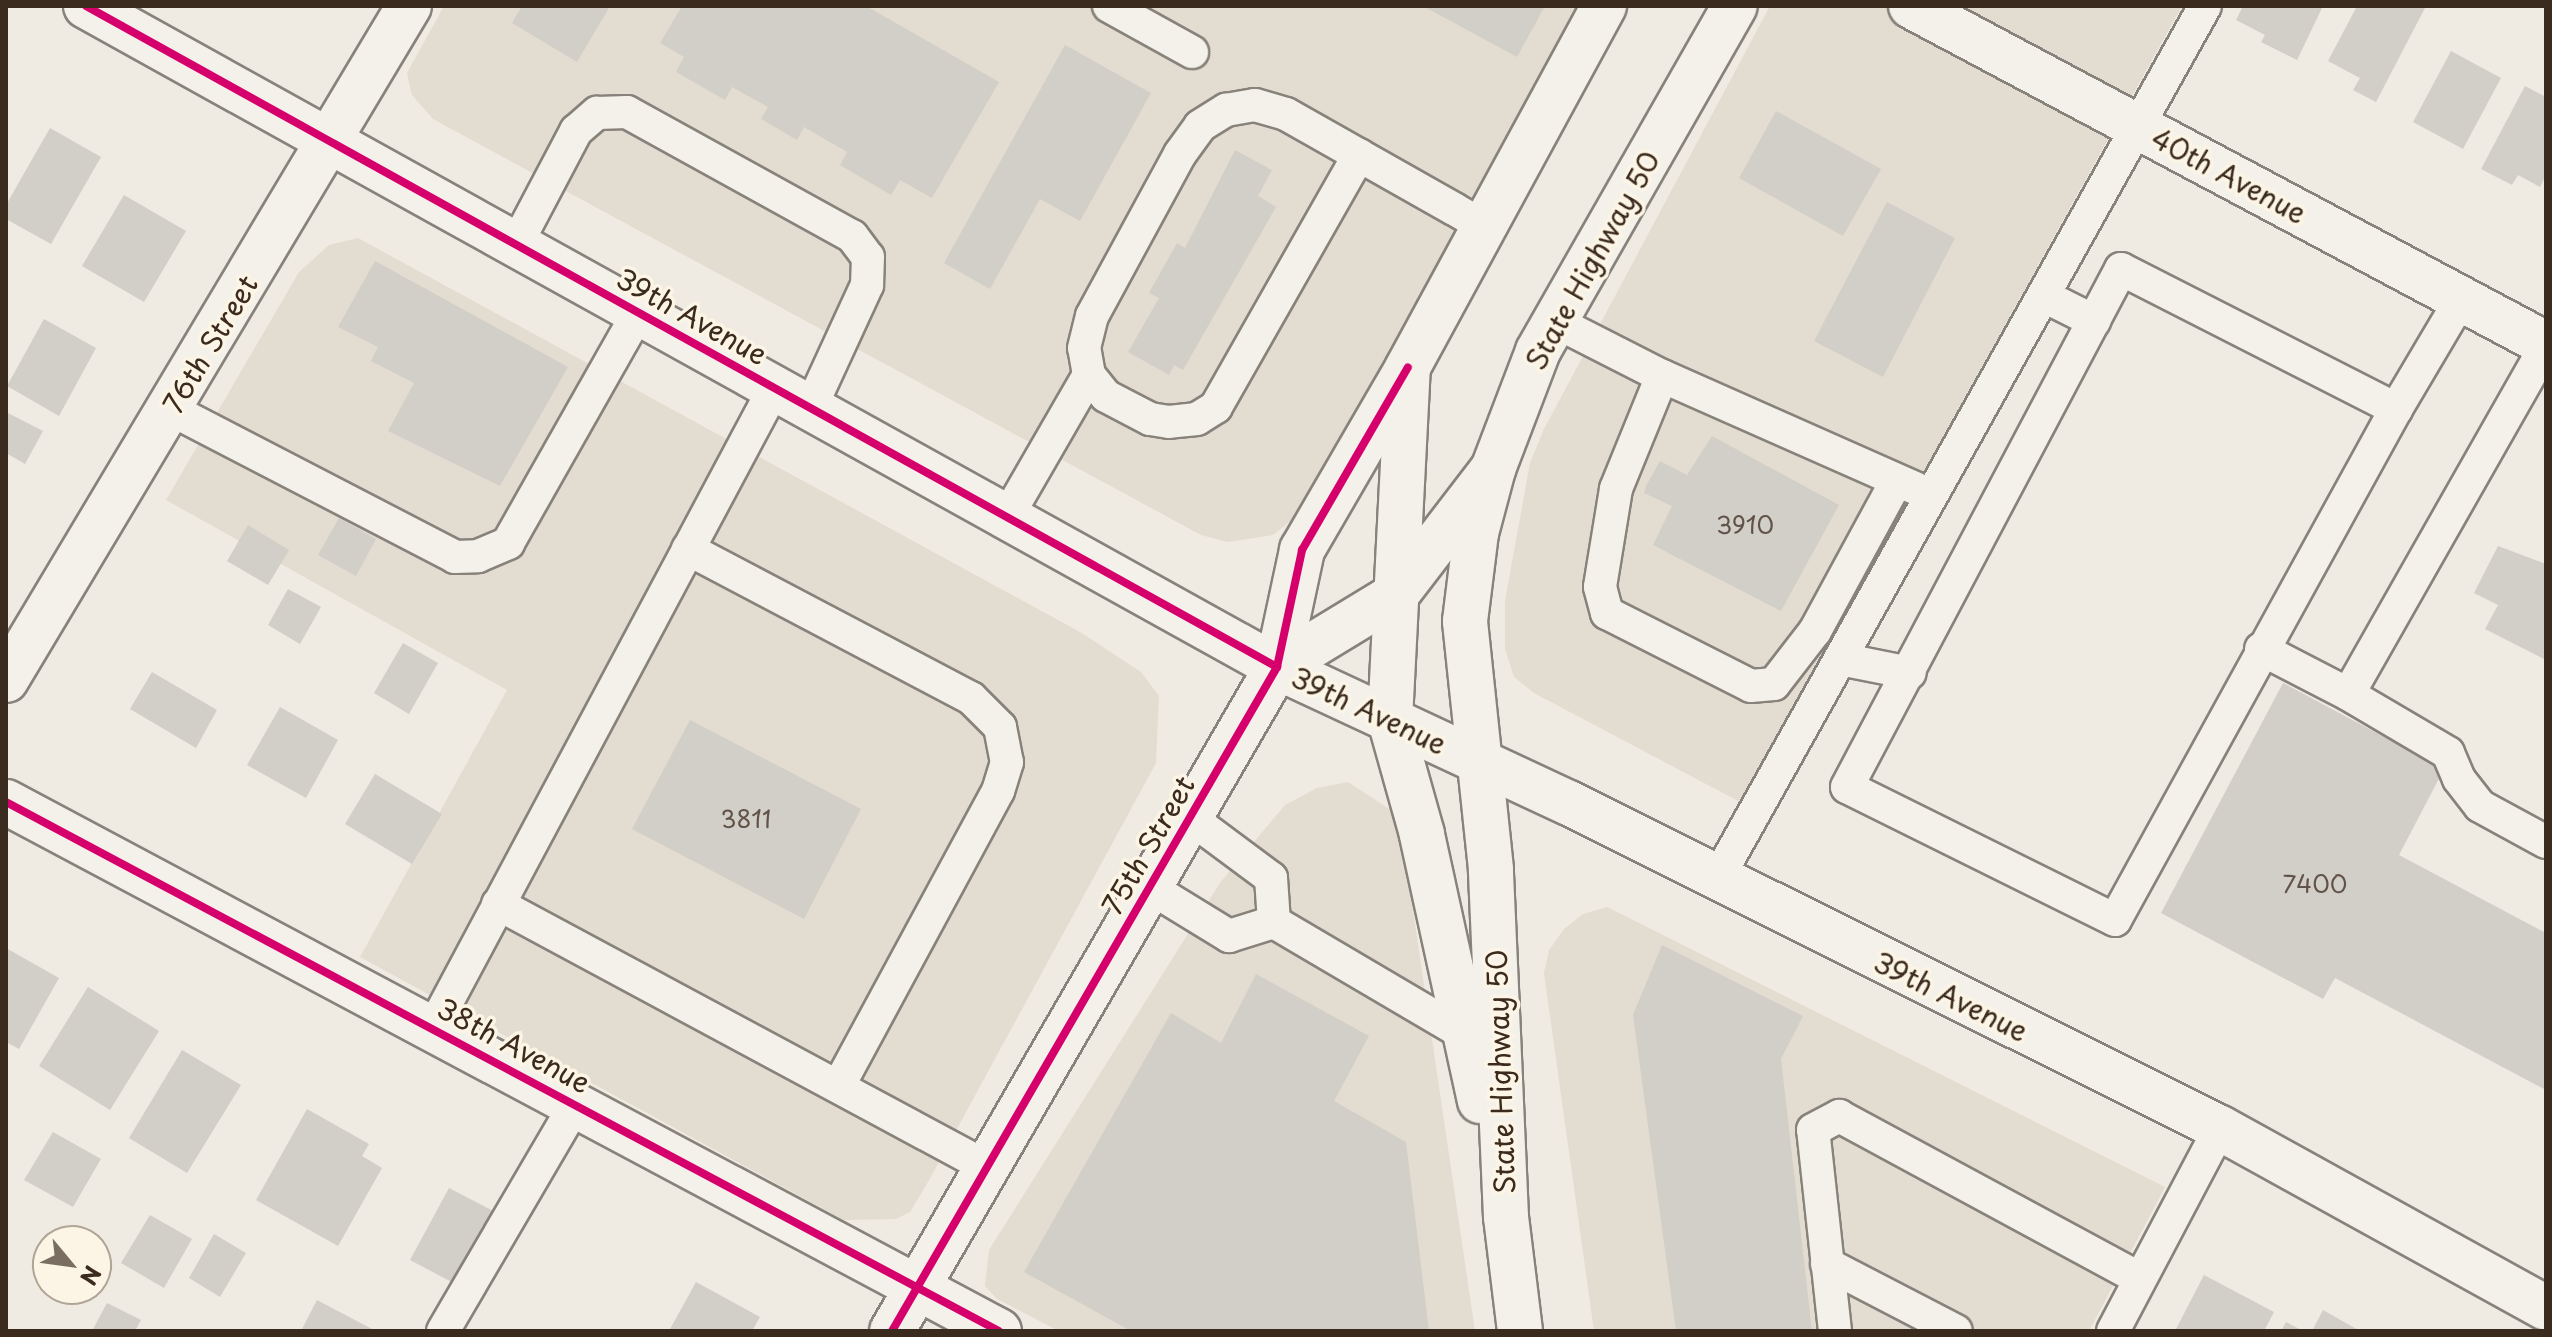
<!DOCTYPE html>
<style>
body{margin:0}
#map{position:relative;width:2552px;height:1337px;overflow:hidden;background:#efebe2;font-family:"Playpen Sans",sans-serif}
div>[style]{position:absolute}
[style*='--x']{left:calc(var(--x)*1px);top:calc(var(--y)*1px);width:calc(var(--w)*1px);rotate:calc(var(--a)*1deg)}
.built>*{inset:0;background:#e3dcd0}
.building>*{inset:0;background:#d2cec8}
.roads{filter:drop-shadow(2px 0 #87827b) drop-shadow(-2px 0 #87827b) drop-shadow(0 2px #87827b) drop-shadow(0 -2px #87827b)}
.lane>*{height:32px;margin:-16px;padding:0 16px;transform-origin:16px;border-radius:16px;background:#f4f1ea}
.street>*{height:44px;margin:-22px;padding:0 22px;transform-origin:22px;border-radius:22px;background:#f4f1ea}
.secondary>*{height:44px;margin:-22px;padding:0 22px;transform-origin:22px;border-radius:22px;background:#f4f1ea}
.primary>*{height:44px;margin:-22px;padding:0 22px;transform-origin:22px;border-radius:22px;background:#f4f1ea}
.cycleway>*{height:8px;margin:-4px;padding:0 4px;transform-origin:4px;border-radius:4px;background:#d6006c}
span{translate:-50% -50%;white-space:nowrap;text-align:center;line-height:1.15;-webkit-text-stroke:7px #fcf5e5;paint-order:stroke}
.number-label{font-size:24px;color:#615348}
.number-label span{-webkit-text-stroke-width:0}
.street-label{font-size:28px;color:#3b2a1e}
.frame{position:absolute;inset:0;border:8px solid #3b2a1e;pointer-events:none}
.north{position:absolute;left:32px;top:1225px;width:80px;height:80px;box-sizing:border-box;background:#fcf5e5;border:2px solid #afa495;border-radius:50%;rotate:119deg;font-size:22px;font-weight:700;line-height:32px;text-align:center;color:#3b2a1e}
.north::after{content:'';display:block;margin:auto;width:28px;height:36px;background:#7a6e63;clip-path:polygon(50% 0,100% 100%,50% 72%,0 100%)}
</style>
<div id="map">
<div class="built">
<div style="clip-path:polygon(444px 6px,1580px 6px,1304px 510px,1273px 535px,1228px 542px,1201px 535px,433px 119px,412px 95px,407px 73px)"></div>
<div style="clip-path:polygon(1770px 6px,2182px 6px,1740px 802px,1534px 693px,1514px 677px,1505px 649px,1505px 601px,1530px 463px,1544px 429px)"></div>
<div style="clip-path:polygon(358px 238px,1080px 632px,1141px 672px,1159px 696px,1156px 763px,928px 1182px,910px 1212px,896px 1219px,844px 1220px,360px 957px,507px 690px,166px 500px,299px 272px,329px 245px)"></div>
<div style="clip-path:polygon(1348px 782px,1391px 810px,1401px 829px,1475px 1331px,1059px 1331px,997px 1299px,985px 1286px,989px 1250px,1220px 883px,1285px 805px,1317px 788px)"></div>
<div style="clip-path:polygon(1607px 907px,2165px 1187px,2089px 1331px,1594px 1331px,1544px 973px,1549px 950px,1564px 929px,1583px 914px)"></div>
</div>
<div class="building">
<div style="clip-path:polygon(522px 6px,610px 6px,577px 62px,512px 23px)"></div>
<div style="clip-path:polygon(682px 6px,866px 6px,999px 82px,932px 198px,900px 180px,891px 195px,840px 165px,847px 152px,804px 127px,797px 140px,761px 119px,768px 107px,732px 87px,725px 100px,676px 72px,684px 57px,660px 43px)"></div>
<div style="clip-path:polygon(1423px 6px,1545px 6px,1517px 57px)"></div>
<div style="clip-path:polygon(2243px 6px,2323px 6px,2297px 60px,2261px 42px,2265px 35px,2236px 20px)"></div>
<div style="clip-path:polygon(2357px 6px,2426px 6px,2376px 102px,2353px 90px,2360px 78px,2328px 61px)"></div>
<div style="clip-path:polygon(1065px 45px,1151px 93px,1080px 221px,1040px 199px,990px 289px,944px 263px)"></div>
<div style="clip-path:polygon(2451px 51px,2501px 78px,2463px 149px,2413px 122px)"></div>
<div style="clip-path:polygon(2525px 86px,2546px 97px,2546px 175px,2540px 187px,2518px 175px,2512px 185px,2481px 169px)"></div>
<div style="clip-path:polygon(1776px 111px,1881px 169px,1843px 236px,1739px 178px)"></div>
<div style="clip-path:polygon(50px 128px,101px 157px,51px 244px,6px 219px,6px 205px)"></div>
<div style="clip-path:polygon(1235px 150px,1272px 170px,1258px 196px,1276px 207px,1183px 370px,1174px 365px,1169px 375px,1128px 352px,1159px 298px,1149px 293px,1177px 243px,1185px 248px)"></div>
<div style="clip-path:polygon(124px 195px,186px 231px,144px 302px,82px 266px)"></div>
<div style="clip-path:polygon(1887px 202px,1955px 238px,1883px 377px,1814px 341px)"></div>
<div style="clip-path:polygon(375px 261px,568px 367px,500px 486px,388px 431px,414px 383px,371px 361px,378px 347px,338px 327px)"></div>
<div style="clip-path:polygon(44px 319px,96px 348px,59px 416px,7px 386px)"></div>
<div style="clip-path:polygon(6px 412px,43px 431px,25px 464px,6px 453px)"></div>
<div style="clip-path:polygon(1712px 436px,1839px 505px,1781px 611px,1653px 545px,1672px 506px,1644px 493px,1646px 486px,1660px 461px,1687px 475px)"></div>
<div style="clip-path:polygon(339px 518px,376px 539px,356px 576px,318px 555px)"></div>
<div style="clip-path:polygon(248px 525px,289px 550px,268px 585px,227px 561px)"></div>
<div style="clip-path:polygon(2498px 546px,2546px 564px,2546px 660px,2485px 629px,2498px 605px,2474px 593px)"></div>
<div style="clip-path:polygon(288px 589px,321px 607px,300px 644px,268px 625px)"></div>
<div style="clip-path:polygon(403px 643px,438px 663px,409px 714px,374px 693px)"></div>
<div style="clip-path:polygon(152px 672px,217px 710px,196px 748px,130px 709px)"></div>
<div style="clip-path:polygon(2283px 683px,2444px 769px,2399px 855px,2546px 933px,2546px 1090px,2335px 978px,2323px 999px,2161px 913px)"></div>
<div style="clip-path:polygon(280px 707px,338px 740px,306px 798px,247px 765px)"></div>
<div style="clip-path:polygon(690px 720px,861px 809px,804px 919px,632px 829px)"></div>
<div style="clip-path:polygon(375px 774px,442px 814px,412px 864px,345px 824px)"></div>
<div style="clip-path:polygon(1662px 945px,1803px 1016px,1781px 1059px,1812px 1331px,1676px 1331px,1633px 1015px)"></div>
<div style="clip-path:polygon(6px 948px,59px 978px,19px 1049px,6px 1042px)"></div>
<div style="clip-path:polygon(1256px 974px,1369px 1036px,1334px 1101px,1406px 1142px,1429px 1331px,1131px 1331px,1024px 1272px,1171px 1013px,1221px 1043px)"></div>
<div style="clip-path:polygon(88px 987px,159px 1031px,110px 1110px,39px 1066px)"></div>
<div style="clip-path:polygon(182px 1050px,241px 1085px,187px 1173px,129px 1138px)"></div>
<div style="clip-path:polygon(307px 1109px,369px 1144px,362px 1156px,382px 1168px,338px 1246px,256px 1200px)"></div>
<div style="clip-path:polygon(53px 1132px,101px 1159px,73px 1207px,24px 1180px)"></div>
<div style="clip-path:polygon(449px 1188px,501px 1215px,463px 1288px,410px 1260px)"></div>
<div style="clip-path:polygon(150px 1215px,192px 1239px,164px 1288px,121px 1263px)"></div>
<div style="clip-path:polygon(214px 1234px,246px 1253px,220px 1297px,189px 1278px)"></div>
<div style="clip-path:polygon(2204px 1275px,2274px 1312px,2264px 1331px,2175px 1331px)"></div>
<div style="clip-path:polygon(696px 1282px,760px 1317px,752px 1331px,669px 1331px)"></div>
<div style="clip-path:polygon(317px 1300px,372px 1329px,371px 1331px,301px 1331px)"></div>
<div style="clip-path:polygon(107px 1303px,141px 1320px,135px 1331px,92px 1331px)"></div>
<div style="clip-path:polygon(2323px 1310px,2360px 1331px,2312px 1331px)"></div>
<div style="clip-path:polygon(2286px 1322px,2303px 1331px,2281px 1331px)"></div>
</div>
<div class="roads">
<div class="lane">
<div style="--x:1109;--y:6;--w:95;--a:29"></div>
<div style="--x:1359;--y:155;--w:290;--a:119.6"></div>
<div style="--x:1216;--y:407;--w:22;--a:148"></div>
<div style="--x:1197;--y:419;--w:28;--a:174"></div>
<div style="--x:1169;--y:422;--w:19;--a:-171"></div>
<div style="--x:1150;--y:419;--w:50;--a:-152.4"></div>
<div style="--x:1106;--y:396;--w:27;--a:-129"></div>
<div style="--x:1089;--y:375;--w:27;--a:-100"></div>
<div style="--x:1084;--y:348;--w:33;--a:-76"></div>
<div style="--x:1092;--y:316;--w:184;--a:-61.5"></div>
<div style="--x:1180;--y:154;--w:34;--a:-54"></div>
<div style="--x:1200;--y:126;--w:31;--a:-32"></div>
<div style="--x:1226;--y:110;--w:29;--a:-10"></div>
<div style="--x:1255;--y:105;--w:32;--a:16"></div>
<div style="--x:1286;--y:114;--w:193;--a:29.5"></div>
<div style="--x:1454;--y:209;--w:34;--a:30"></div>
<div style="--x:517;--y:243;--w:127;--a:-62.2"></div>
<div style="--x:576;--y:131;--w:28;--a:-41"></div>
<div style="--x:597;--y:113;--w:30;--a:-2"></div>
<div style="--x:627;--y:112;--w:257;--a:28.9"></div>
<div style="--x:852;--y:236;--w:26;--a:53"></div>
<div style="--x:868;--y:257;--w:28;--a:92"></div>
<div style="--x:867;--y:285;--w:134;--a:114.7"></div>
<div style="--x:2044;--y:296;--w:56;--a:26.6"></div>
<div style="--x:1554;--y:321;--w:121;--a:27"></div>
<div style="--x:1662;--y:376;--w:277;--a:23.9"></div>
<div style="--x:2546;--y:346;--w:400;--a:119.6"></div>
<div style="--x:2348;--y:694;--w:116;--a:30.5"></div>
<div style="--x:2448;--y:753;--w:28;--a:67"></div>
<div style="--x:2459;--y:779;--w:34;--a:52"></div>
<div style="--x:2480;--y:806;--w:75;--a:28.6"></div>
<div style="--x:1662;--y:376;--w:122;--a:112.2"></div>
<div style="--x:1616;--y:489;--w:99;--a:99.3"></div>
<div style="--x:1600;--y:587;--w:27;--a:75"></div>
<div style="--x:1607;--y:613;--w:161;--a:26.9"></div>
<div style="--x:1751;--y:686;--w:23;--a:-5"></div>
<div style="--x:1774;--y:684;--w:67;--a:-52.3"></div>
<div style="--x:1815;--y:631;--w:170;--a:-61.5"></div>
<div style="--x:170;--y:409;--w:321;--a:27.4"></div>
<div style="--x:455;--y:557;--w:23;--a:-2"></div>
<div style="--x:478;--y:556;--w:33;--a:-23"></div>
<div style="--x:508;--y:543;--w:266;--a:-60.5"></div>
<div style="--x:2396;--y:409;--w:583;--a:118.81"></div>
<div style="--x:2115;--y:920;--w:299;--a:-153.6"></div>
<div style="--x:1847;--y:787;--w:586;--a:-62.12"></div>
<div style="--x:2121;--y:269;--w:309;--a:27"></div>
<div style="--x:2396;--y:409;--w:128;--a:-59.4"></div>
<div style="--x:1007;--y:517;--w:164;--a:-60"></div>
<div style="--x:688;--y:549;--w:320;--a:27.8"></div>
<div style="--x:971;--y:698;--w:41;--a:45"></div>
<div style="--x:1000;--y:727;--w:36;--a:79"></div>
<div style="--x:1007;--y:762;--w:30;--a:107"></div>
<div style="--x:998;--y:791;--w:334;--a:118.4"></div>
<div style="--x:2261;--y:649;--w:98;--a:27.3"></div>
<div style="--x:1840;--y:659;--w:71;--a:11.3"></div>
<div style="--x:1716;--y:881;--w:1002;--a:-60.8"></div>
<div style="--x:1149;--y:887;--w:94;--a:31.5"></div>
<div style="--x:1229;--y:936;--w:47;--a:-17.3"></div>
<div style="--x:1274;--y:922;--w:44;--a:-93.9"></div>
<div style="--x:1271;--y:878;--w:102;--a:-143.4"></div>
<div style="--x:498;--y:904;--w:555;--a:28.27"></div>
<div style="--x:1274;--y:922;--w:223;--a:30.5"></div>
<div style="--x:433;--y:1028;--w:727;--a:-61.92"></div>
<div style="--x:1827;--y:1264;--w:145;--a:27.4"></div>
<div style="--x:443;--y:1331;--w:264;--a:-59.7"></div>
<div style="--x:1835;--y:1331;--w:202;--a:-96.2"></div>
<div style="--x:1813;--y:1130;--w:30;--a:-28"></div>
<div style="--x:1839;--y:1116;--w:342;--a:28.4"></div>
<div style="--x:2113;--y:1331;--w:229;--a:-62.2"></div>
</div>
<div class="street">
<div style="--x:1911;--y:6;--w:719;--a:28.03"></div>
<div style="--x:6;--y:680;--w:785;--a:-59.12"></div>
<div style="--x:6;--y:802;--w:1125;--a:28.05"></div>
</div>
<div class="secondary">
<div style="--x:86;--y:6;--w:1362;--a:29.03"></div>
<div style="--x:1277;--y:667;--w:322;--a:25"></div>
<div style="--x:1569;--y:803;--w:728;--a:26.53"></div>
<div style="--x:2220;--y:1128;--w:372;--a:28.9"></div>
<div style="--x:1277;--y:667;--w:140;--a:-31.3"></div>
<div style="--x:1397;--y:594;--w:158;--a:-52.5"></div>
<div style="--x:892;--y:1331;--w:768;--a:-59.89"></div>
<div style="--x:1277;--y:667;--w:120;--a:-77.9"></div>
<div style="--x:1302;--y:550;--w:211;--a:-59.9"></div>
</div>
<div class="primary">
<div style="--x:1480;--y:1101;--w:273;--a:-102.3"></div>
<div style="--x:1422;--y:834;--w:118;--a:-105.7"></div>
<div style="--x:1390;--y:720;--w:353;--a:-87.1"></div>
<div style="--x:1408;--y:367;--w:411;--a:-61.5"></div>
<div style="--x:1520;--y:1331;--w:115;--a:-97"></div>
<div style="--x:1506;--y:1217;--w:348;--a:-92.5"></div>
<div style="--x:1491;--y:869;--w:249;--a:-96"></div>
<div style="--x:1465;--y:621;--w:89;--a:-82.9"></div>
<div style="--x:1476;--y:533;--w:66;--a:-75.1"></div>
<div style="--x:1493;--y:469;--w:126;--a:-69.1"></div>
<div style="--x:1538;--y:351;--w:397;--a:-60.3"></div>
</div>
</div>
<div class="cycleway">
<div style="--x:86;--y:6;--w:1362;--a:29.03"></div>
<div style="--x:6;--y:802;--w:1125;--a:28.05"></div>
<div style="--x:892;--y:1331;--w:768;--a:-59.89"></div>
<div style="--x:1277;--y:667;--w:120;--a:-77.9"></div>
<div style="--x:1302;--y:550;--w:211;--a:-59.9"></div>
</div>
<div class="number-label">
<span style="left:1745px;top:525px">3910</span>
<span style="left:746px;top:819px">3811</span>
<span style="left:2315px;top:884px">7400</span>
</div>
<div class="street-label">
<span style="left:2229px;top:175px;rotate:28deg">40th Avenue</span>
<span style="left:1592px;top:260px;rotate:-61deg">State Highway 50</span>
<span style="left:692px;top:316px;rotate:29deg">39th Avenue</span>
<span style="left:210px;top:344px;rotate:-59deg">76th Street</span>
<span style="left:1369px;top:710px;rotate:25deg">39th Avenue</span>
<span style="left:1148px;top:845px;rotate:-60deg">75th Street</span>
<span style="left:1951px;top:996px;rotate:26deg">39th Avenue</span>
<span style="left:514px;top:1045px;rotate:28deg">38th Avenue</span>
<span style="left:1500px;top:1072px;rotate:-92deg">State Highway 50</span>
</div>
<div class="frame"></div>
<div class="north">N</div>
</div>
